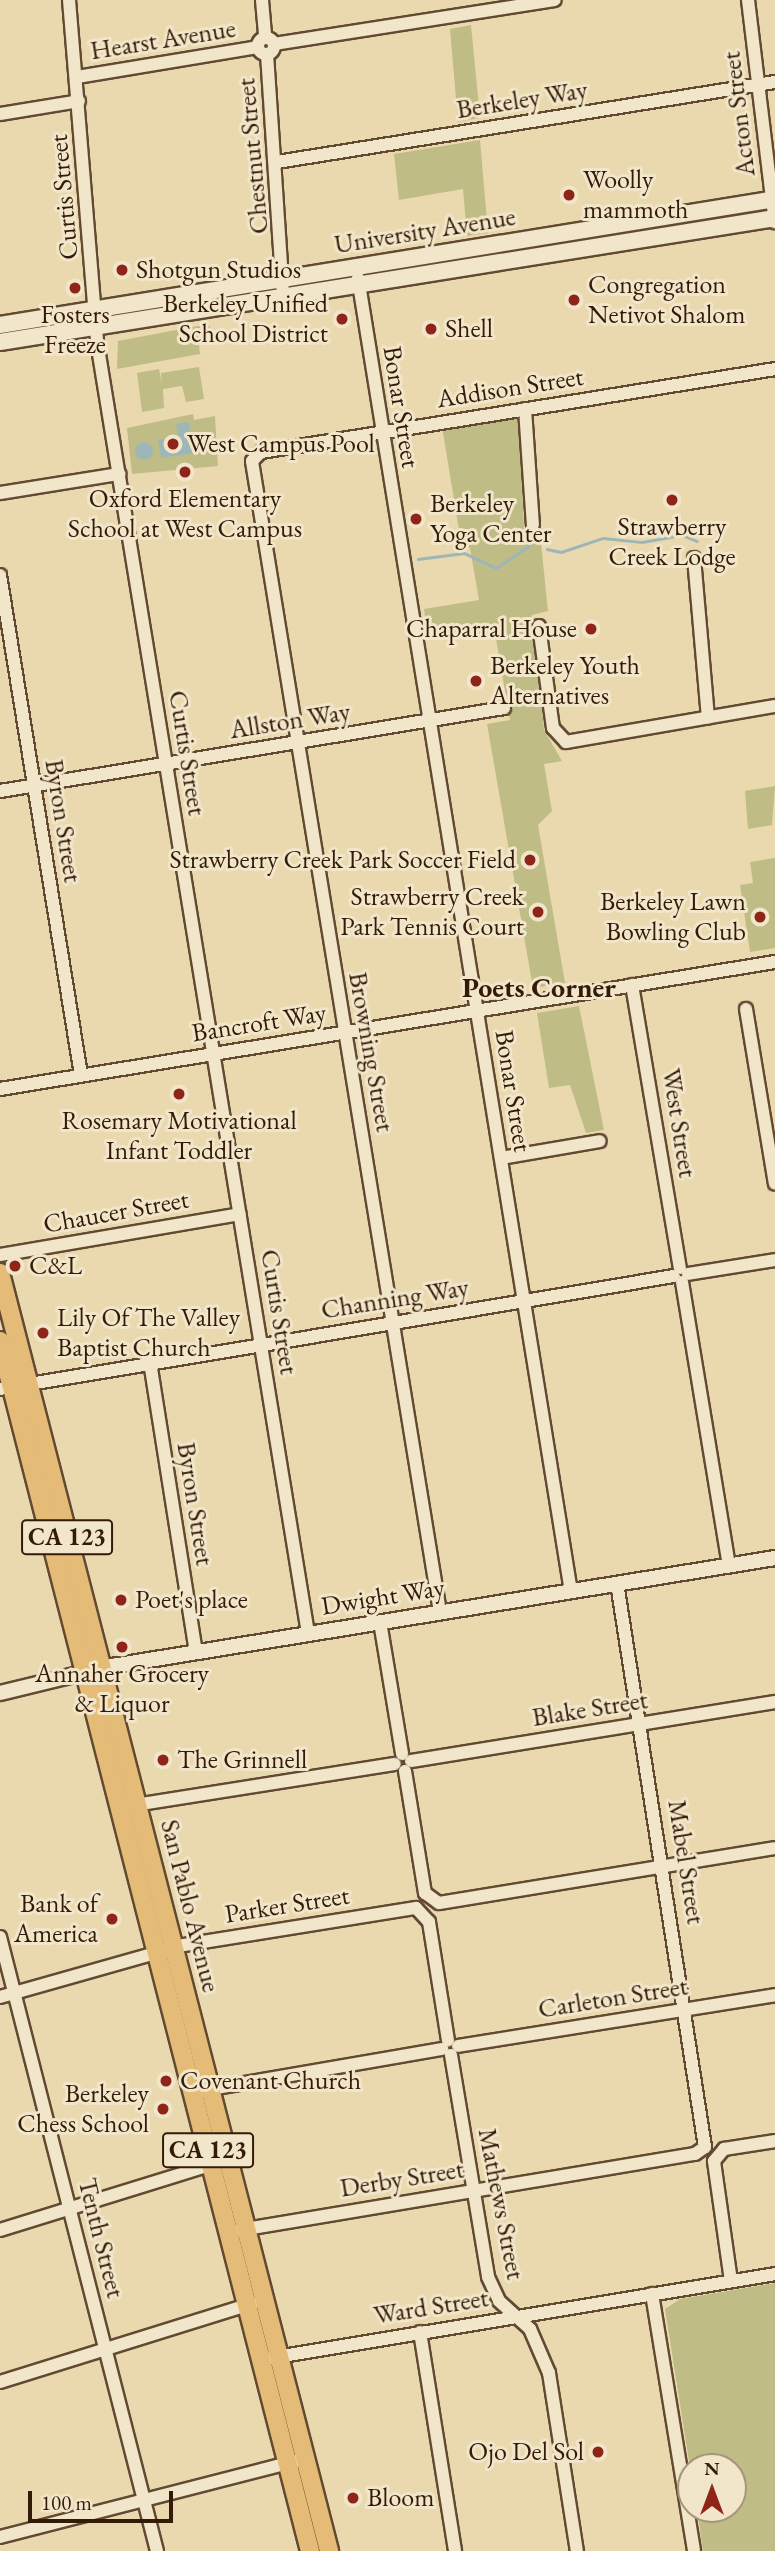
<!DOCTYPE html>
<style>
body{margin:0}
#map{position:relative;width:775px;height:2551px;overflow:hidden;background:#ead9ae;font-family:"EB Garamond",serif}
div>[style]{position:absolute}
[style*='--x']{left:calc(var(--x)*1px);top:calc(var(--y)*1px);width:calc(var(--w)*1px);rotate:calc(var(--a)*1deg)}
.green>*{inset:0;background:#bfbd85}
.water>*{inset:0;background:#9eb7b6}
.round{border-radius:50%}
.stream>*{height:2.5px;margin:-1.25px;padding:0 1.25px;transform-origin:1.25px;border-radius:1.25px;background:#9eb7b6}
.roads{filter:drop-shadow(2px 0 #624a32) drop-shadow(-2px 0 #624a32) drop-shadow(0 2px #624a32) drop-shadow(0 -2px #624a32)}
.minor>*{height:12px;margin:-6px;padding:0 6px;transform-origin:6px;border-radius:6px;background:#f1e6ca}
.minor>.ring{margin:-6px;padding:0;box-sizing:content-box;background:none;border:12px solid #f1e6ca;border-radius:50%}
.tertiary>*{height:14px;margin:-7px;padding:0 7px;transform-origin:7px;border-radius:7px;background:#f1e6ca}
.secondary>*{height:16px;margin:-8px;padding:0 8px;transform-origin:8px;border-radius:8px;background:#f1e6ca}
.primary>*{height:18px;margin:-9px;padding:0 9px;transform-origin:9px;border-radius:9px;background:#e5bc77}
.dots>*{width:19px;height:19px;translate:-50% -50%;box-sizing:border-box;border:4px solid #f1e6ca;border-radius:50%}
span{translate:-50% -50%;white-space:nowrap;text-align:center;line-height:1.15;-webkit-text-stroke:6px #f1e6ca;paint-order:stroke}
.shield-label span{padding:2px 5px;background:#f1e6ca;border:2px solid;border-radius:5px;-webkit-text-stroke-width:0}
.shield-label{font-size:24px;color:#341b08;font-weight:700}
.street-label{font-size:26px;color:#341b08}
.poi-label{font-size:26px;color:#341b08}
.left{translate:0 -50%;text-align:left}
.right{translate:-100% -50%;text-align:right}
.neighbourhood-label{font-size:28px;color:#341b08;font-weight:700}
.north{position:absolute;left:677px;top:2453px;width:70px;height:70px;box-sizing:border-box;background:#f1e6ca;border:2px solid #a5957c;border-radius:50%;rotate:0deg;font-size:19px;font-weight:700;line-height:28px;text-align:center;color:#341b08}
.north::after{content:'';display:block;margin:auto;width:24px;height:32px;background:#8f2418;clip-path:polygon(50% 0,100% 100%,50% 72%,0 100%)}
.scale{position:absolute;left:28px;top:2491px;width:145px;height:32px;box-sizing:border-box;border:4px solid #341b08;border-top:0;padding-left:9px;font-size:21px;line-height:24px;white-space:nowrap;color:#341b08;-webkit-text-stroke:5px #f1e6ca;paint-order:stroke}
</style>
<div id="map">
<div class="green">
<div style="clip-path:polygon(471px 25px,480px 118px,458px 122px,450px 29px)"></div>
<div style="clip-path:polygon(480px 140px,488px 233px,467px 236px,463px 189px,399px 200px,394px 154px)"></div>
<div style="clip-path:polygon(674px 223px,656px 230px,483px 258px,482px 252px)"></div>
<div style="clip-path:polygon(208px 324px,212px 330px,198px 335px,200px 354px,117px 369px,118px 341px)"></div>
<div style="clip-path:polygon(199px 367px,204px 399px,186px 402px,182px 386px,163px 389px,164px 408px,142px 412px,137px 373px,159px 369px,162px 384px,161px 373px)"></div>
<div style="clip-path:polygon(193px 414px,194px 420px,215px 416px,218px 466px,132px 474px,127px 428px)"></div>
<div style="clip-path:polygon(499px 418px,519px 418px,524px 530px,540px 533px,548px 611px,532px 615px,527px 628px,536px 642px,544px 730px,562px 761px,544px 764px,552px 811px,538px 825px,565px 983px,533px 988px,487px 724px,510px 720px,495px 633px,428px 637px,424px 609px,479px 600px,470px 548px,462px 548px,442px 427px)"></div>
<div style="clip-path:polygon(775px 786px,772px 825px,748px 829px,745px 791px)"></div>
<div style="clip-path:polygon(775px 858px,775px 948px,750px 952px,740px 885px,753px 883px,750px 862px)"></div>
<div style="clip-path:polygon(579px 1006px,604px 1130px,586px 1133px,570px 1085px,549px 1088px,537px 1013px)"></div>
<div style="clip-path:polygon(775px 2283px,775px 2551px,703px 2551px,697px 2509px,733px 2509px,733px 2467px,691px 2467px,691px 2474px,665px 2309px,680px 2299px)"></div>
</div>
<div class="water">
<div style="clip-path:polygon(189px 422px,194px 453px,161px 458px,158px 440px,178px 437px,176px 424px)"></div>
<div class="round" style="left:135px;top:442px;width:18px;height:18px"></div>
</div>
<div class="stream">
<div style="--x:524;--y:473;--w:40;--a:87.1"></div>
<div style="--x:547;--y:549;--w:14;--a:12"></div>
<div style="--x:561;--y:552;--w:44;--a:-18.4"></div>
<div style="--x:603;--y:538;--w:39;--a:6"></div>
<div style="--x:642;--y:542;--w:41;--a:-9.9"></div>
<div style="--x:682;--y:535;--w:16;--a:22"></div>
<div style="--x:418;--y:559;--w:46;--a:-7.4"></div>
<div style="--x:464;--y:553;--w:35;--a:25"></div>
<div style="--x:496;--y:568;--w:40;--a:-34"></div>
</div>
<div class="roads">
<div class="minor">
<div style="--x:69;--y:0;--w:343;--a:85.3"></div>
<div style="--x:97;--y:342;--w:1309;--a:80.72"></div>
<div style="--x:262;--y:0;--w:38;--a:85"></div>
<div style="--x:748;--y:0;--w:224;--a:83.1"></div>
<div class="ring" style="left:258px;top:38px;width:4px;height:4px"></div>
<div style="--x:274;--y:44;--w:284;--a:-8.9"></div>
<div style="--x:267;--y:54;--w:242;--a:86.2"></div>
<div style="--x:77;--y:77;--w:183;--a:-9.4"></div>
<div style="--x:0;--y:114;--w:80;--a:-9.3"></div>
<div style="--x:277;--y:162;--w:504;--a:-9.13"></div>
<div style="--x:358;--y:278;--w:1330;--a:80.79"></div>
<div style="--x:525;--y:409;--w:116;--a:86.1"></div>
<div style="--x:0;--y:493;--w:121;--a:-9.1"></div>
<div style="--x:694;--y:558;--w:160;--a:85"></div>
<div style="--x:0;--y:575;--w:507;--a:80.8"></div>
<div style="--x:539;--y:626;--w:103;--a:82.2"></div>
<div style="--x:553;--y:728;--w:19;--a:47"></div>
<div style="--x:566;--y:742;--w:212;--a:-9.8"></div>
<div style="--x:0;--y:791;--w:511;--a:-9.35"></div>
<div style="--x:632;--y:985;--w:287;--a:80.4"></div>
<div style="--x:746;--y:1009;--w:177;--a:80.6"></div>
<div style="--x:0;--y:1089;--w:785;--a:-9.31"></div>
<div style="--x:501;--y:1158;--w:100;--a:-9.7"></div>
<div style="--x:0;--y:1255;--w:243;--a:-9.7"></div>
<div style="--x:688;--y:1274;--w:88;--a:-9.1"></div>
<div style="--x:682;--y:1282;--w:287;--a:80.6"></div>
<div style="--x:150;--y:1362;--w:294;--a:81"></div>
<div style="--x:0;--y:1389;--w:683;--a:-9.52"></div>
<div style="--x:440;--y:1612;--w:1166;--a:-99.28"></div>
<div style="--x:252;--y:461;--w:13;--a:-45"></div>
<div style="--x:261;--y:452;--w:521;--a:-9.17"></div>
<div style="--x:380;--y:1622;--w:134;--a:80.5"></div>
<div style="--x:411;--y:1761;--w:369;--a:-9.2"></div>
<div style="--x:405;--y:1771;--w:124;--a:80.7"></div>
<div style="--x:425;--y:1893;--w:17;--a:36"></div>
<div style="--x:439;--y:1903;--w:340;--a:-9.3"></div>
<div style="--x:129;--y:1806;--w:269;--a:-9"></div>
<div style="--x:0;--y:1937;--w:634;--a:75.66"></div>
<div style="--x:0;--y:1997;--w:191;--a:-15.8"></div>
<div style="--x:184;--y:1945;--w:235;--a:-9.1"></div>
<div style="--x:416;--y:1908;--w:19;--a:47"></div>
<div style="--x:429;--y:1922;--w:120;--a:80.9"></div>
<div style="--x:458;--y:2046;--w:321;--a:-9.1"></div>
<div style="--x:451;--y:2055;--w:225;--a:80.5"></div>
<div style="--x:488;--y:2277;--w:26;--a:65"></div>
<div style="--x:499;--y:2301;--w:42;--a:42.1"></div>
<div style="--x:530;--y:2329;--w:48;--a:66.6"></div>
<div style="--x:549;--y:2373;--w:180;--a:81.1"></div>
<div style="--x:193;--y:2092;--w:253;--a:-9.8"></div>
<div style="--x:0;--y:2230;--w:227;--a:-17.2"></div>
<div style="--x:240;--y:2230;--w:461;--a:-9.5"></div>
<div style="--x:695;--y:2154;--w:12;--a:-35"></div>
<div style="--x:705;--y:2147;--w:571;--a:-98.87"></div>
<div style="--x:731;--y:2281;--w:121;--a:-98.1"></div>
<div style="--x:714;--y:2161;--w:16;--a:-50"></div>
<div style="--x:724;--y:2149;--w:52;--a:-8.9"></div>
<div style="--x:652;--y:2294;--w:260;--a:80.7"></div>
<div style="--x:420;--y:2332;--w:222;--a:80.9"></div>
<div style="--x:271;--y:2358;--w:511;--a:-9.46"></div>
<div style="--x:0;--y:2382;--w:265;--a:-17.3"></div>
<div style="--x:0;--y:2537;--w:305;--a:-14.4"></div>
</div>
<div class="tertiary">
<div style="--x:0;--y:1693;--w:115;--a:-13.6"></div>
<div style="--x:112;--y:1666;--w:672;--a:-9.25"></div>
</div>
<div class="secondary">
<div style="--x:0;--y:325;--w:785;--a:-9.23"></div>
<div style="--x:0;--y:342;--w:785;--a:-9.09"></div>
</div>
<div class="primary">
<div style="--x:0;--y:1273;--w:1320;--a:75.56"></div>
<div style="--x:0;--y:1341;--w:1249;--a:75.63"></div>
</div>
</div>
<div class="dots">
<div style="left:569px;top:195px;background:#8f2418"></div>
<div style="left:122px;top:270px;background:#8f2418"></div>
<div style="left:75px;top:288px;background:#8f2418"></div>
<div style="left:574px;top:300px;background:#8f2418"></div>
<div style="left:342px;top:319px;background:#8f2418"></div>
<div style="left:431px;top:329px;background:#8f2418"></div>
<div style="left:173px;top:444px;background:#8f2418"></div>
<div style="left:185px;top:472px;background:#8f2418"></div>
<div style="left:672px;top:500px;background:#8f2418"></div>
<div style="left:416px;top:519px;background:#8f2418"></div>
<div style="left:591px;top:629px;background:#8f2418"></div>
<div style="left:476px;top:681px;background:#8f2418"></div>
<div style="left:530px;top:860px;background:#8f2418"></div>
<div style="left:538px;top:912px;background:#8f2418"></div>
<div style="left:760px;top:917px;background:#8f2418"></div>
<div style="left:179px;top:1094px;background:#8f2418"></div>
<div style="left:15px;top:1266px;background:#8f2418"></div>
<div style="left:43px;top:1333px;background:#8f2418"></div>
<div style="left:121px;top:1600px;background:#8f2418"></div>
<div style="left:122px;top:1647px;background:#8f2418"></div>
<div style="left:163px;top:1760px;background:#8f2418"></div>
<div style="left:112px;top:1919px;background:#8f2418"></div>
<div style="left:166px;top:2081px;background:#8f2418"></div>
<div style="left:163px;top:2109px;background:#8f2418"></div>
<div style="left:598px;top:2452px;background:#8f2418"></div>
<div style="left:353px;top:2498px;background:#8f2418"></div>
</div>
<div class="shield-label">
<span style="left:67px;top:1537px">CA 123</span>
<span style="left:208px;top:2150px">CA 123</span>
</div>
<div class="street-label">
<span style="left:163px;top:40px;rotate:-9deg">Hearst Avenue</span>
<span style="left:522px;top:100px;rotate:-9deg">Berkeley Way</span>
<span style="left:739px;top:114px;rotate:-97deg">Acton Street</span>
<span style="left:253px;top:156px;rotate:-95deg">Chestnut Street</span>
<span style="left:64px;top:197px;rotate:-95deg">Curtis Street</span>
<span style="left:425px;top:231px;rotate:-9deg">University Avenue</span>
<span style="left:510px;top:388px;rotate:-9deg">Addison Street</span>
<span style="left:401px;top:407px;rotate:81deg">Bonar Street</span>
<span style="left:290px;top:721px;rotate:-9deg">Allston Way</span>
<span style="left:187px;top:753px;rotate:81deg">Curtis Street</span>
<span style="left:63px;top:821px;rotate:81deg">Byron Street</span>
<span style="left:259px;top:1023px;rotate:-9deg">Bancroft Way</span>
<span style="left:371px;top:1052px;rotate:80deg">Browning Street</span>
<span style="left:513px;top:1091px;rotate:81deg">Bonar Street</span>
<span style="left:679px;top:1123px;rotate:81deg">West Street</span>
<span style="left:116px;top:1212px;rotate:-10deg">Chaucer Street</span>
<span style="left:395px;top:1299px;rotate:-9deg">Channing Way</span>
<span style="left:279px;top:1312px;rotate:81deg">Curtis Street</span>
<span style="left:195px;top:1504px;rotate:81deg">Byron Street</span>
<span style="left:383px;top:1597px;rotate:-9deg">Dwight Way</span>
<span style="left:590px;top:1709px;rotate:-9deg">Blake Street</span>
<span style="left:686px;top:1862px;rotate:81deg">Mabel Street</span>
<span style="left:287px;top:1905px;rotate:-9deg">Parker Street</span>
<span style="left:190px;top:1906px;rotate:76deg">San Pablo Avenue</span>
<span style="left:613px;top:1998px;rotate:-9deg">Carleton Street</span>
<span style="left:402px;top:2179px;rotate:-9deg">Derby Street</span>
<span style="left:501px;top:2204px;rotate:79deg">Mathews Street</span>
<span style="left:101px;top:2238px;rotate:76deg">Tenth Street</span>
<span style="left:431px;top:2307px;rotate:-9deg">Ward Street</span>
</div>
<div class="poi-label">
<span class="left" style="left:583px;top:195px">Woolly<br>mammoth</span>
<span class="left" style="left:136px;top:270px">Shotgun Studios</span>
<span class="left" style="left:588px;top:300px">Congregation<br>Netivot Shalom</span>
<span class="right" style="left:328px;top:319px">Berkeley Unified<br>School District</span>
<span style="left:75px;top:330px">Fosters<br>Freeze</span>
<span class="left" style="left:445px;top:329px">Shell</span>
<span class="left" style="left:187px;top:444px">West Campus Pool</span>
<span style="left:185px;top:514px">Oxford Elementary<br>School at West Campus</span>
<span class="left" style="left:430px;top:519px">Berkeley<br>Yoga Center</span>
<span style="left:672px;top:542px">Strawberry<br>Creek Lodge</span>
<span class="right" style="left:577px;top:629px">Chaparral House</span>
<span class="left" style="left:490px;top:681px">Berkeley Youth<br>Alternatives</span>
<span class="right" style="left:516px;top:860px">Strawberry Creek Park Soccer Field</span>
<span class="right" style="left:524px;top:912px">Strawberry Creek<br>Park Tennis Court</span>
<span class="right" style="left:746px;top:917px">Berkeley Lawn<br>Bowling Club</span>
<span style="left:179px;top:1136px">Rosemary Motivational<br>Infant Toddler</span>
<span class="left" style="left:29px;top:1266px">C&amp;L</span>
<span class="left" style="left:57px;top:1333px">Lily Of The Valley<br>Baptist Church</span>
<span class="left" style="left:135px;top:1600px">Poet's place</span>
<span style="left:122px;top:1689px">Annaher Grocery<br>&amp; Liquor</span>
<span class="left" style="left:177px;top:1760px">The Grinnell</span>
<span class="right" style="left:98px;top:1919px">Bank of<br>America</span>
<span class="left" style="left:180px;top:2081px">Covenant Church</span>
<span class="right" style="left:149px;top:2109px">Berkeley<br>Chess School</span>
<span class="right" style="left:584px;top:2452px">Ojo Del Sol</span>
<span class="left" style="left:367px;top:2498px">Bloom</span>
</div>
<div class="neighbourhood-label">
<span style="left:539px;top:987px">Poets Corner</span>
</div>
<div class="north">N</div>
<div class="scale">100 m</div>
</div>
